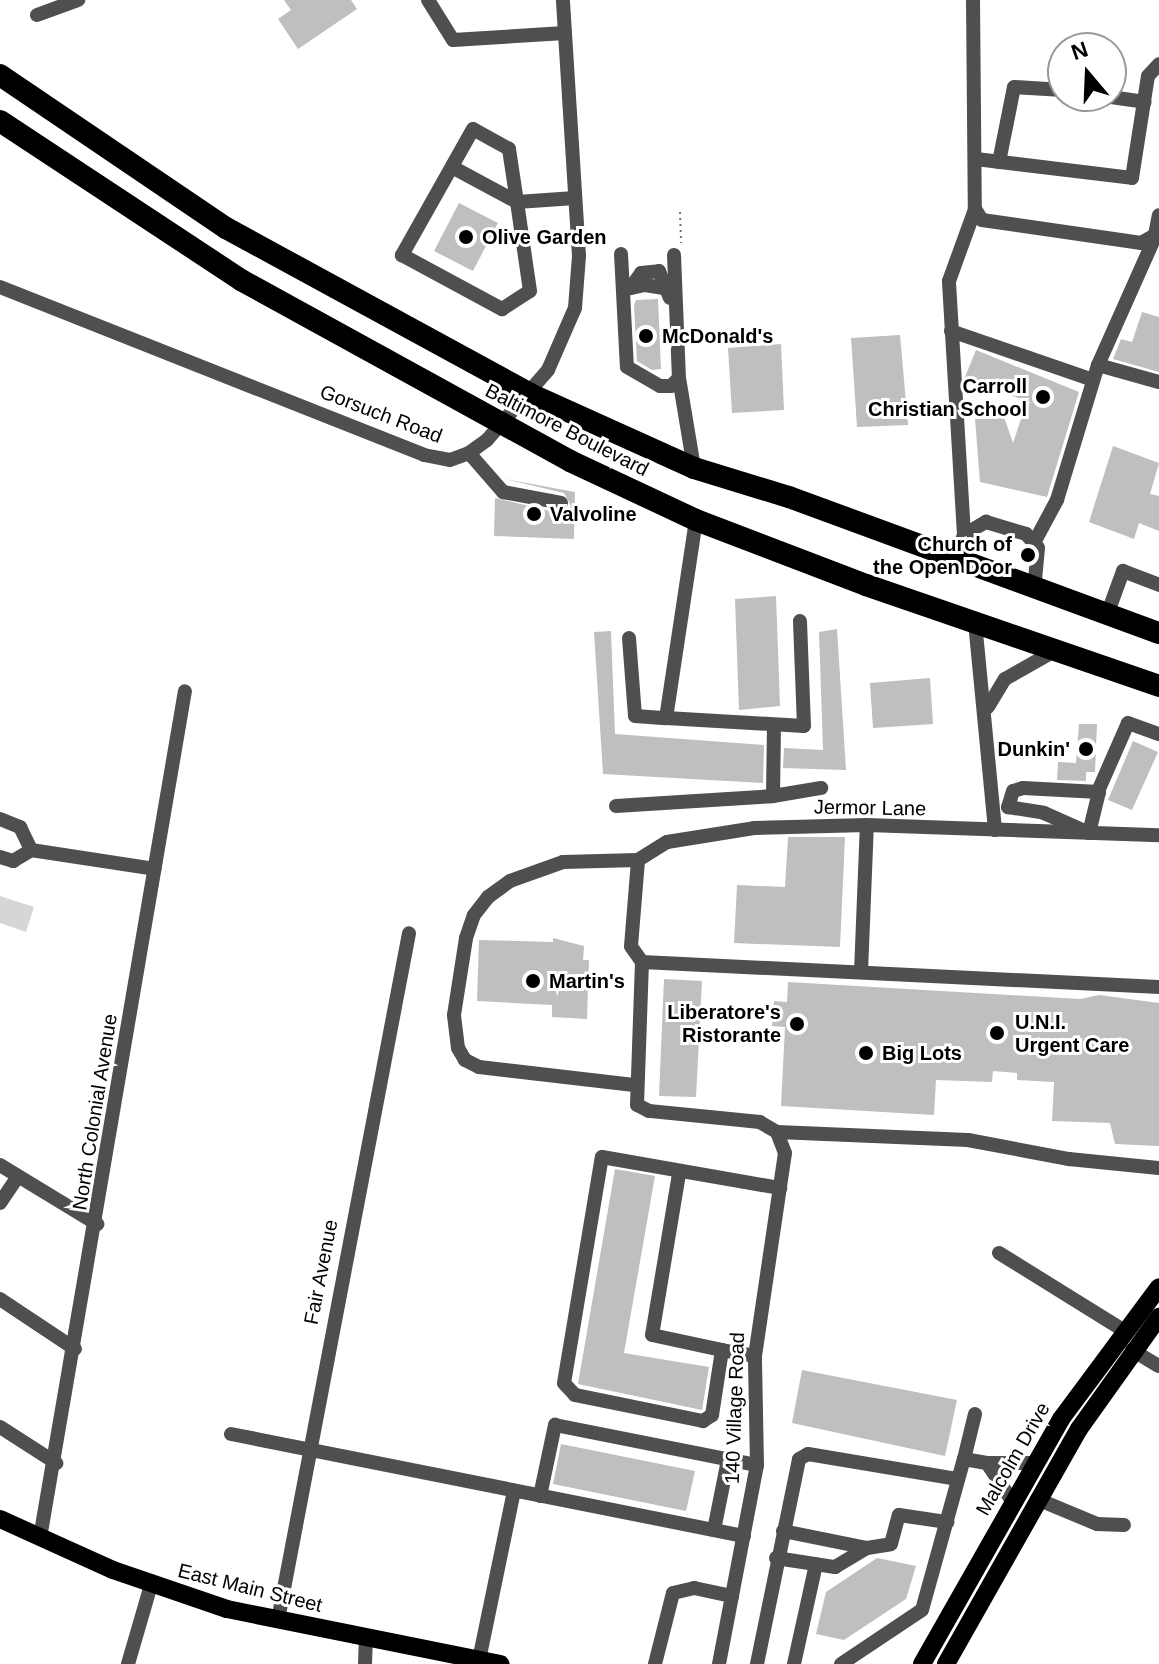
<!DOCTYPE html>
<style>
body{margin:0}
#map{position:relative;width:1159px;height:1664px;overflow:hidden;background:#fff;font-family:Helvetica,sans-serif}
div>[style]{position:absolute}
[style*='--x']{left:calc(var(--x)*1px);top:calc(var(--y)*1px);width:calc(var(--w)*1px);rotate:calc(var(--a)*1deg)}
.green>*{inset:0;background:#d6d6d6}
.building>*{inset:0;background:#bfbfbf}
.path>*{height:2px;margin-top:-1px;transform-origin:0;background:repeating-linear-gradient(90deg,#717171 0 2px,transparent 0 6px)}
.minor>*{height:14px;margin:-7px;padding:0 7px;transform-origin:7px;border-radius:7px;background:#4f4f4f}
.major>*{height:18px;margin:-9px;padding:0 9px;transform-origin:9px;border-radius:9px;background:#000}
.highway>*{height:22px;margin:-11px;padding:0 11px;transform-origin:11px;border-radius:11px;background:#000}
.dots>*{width:22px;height:22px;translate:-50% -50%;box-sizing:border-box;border:4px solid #fff;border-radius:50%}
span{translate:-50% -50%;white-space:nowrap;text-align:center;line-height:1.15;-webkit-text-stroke:6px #fff;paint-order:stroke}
.poi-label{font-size:20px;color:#000;font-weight:700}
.left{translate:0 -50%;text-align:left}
.right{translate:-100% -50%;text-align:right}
.street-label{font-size:20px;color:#000}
.north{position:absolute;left:1047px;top:32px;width:80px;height:80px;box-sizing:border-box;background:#fff;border:2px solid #999;border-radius:50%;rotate:341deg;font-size:22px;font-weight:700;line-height:32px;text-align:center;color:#000}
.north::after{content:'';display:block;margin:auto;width:28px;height:36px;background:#000;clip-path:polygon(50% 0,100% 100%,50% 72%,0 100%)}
</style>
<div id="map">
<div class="green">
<div style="clip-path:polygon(0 896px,34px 907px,26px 932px,0 923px)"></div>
</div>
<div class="building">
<div style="clip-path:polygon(284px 0,351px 0,357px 9px,298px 49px,278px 19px,291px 10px)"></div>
<div style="clip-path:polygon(459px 203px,498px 223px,473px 271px,434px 251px)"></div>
<div style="clip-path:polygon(658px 299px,661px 369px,652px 370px,637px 361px,634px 305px,636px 300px)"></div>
<div style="clip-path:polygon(1142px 312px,1159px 317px,1159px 372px,1113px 359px,1121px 339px,1132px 342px)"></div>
<div style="clip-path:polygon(900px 335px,908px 425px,857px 427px,851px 338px)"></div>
<div style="clip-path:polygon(781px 344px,784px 410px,732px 413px,728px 348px)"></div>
<div style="clip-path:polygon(976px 350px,1079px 392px,1047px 497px,980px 482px,975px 419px,985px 419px,983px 411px,1001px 408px,1013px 443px,1026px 404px,1031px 403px,965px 377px)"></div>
<div style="clip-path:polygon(1113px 446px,1159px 463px,1150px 494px,1159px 496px,1159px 531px,1139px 523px,1134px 539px,1089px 522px)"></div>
<div style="clip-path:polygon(505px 479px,575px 492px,574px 539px,494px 536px,495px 498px,559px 513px,571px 506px,564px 493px)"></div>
<div style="clip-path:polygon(776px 596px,780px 706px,739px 710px,735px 599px)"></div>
<div style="clip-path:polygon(837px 629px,846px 770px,783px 768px,784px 748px,823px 750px,819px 632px)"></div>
<div style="clip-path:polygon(611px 631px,615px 734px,764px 745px,763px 783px,603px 774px,594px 632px)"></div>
<div style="clip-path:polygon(930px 678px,933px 724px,873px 728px,870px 683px)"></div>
<div style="clip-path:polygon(1079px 724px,1097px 724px,1095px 772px,1086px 772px,1086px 781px,1057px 780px,1058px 762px,1076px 763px)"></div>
<div style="clip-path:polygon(1133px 741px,1158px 752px,1132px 810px,1108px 800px)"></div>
<div style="clip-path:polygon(788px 837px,845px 837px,840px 947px,734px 943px,737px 885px,785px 887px)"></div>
<div style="clip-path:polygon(553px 938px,584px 946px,583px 960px,589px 960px,587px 1019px,552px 1017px,552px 1005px,477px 1001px,479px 940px,553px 942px)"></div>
<div style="clip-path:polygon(664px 979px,702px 981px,696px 1097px,659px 1096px)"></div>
<div style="clip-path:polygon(788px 982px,1080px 999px,1099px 995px,1159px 1003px,1159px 1146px,1115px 1144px,1110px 1123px,1052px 1121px,1054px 1082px,1017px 1080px,1017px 1073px,993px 1071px,992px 1082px,936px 1080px,934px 1115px,781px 1106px,785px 1027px,772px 1026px,774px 1001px,787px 1002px)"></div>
<div style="clip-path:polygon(615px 1169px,655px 1176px,624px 1353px,709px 1367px,702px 1410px,578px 1384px)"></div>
<div style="clip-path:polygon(802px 1370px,957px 1400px,945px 1456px,792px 1423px)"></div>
<div style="clip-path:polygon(561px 1444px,695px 1471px,686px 1511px,553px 1484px)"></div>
<div style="clip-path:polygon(877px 1558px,916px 1566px,906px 1599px,844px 1640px,816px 1634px,826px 1592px)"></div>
</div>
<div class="path">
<div style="--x:680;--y:212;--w:31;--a:88"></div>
</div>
<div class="minor">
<div style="--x:428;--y:0;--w:47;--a:58"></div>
<div style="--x:453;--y:40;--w:112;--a:-3.6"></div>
<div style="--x:973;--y:0;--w:209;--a:89.5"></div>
<div style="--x:975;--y:209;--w:13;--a:58"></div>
<div style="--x:982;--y:220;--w:161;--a:8.2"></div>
<div style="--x:1141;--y:243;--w:16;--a:-30"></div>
<div style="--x:1155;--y:235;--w:20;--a:-79"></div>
<div style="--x:37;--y:15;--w:44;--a:-20.1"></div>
<div style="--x:1104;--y:96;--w:41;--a:8.3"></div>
<div style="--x:976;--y:159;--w:157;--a:6.9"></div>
<div style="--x:1132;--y:178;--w:103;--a:-81.1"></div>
<div style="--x:1148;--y:76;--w:16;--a:-47"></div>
<div style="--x:999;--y:162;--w:76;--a:-78.7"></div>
<div style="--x:1014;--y:87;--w:49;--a:3.5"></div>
<div style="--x:452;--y:167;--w:74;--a:28.3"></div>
<div style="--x:517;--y:202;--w:54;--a:-98.6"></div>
<div style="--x:509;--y:149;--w:41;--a:-150.9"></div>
<div style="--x:473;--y:129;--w:145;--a:119.4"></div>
<div style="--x:402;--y:255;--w:114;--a:28.4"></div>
<div style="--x:502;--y:309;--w:33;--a:-33"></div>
<div style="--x:530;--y:291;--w:90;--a:-98.3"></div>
<div style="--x:517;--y:202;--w:58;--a:-3.9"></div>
<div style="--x:621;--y:254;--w:113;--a:87"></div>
<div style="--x:627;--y:367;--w:38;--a:30"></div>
<div style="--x:660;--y:386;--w:11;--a:0"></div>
<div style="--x:671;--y:386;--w:11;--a:-45"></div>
<div style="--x:674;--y:255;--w:123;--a:87.7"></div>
<div style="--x:679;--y:378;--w:91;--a:80.5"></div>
<div style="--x:0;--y:287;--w:456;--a:21.6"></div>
<div style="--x:424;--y:455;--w:26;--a:11"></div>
<div style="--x:450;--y:460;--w:20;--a:-20"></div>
<div style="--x:469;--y:453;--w:22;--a:-36"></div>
<div style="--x:487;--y:440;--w:93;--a:-48.9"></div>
<div style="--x:548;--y:370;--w:68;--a:-66.5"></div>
<div style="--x:575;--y:308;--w:52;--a:-85.6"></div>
<div style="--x:579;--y:256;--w:256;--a:-93.6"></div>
<div style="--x:631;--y:287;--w:17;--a:-54"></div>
<div style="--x:641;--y:273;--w:18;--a:-6"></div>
<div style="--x:659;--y:271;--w:29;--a:68"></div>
<div style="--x:627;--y:289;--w:18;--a:-13"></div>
<div style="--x:645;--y:285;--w:24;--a:9"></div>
<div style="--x:951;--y:331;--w:150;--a:19"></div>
<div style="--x:1098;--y:365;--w:63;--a:15.6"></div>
<div style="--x:469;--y:453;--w:52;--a:48.9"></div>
<div style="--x:503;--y:492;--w:59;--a:10.7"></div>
<div style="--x:696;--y:520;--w:200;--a:98.6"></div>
<div style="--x:666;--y:718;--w:138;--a:3.3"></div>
<div style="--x:804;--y:726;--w:105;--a:-92.2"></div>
<div style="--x:964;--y:535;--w:26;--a:-31"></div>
<div style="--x:986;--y:522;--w:42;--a:16.7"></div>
<div style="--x:1026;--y:534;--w:18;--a:49"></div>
<div style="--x:1038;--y:548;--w:42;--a:95.4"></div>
<div style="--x:1035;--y:541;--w:47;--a:-61.8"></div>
<div style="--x:1057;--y:500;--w:141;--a:-73.1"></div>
<div style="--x:1098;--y:365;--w:142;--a:-66"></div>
<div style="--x:954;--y:561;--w:28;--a:-69"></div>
<div style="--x:964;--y:535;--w:254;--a:-93.4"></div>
<div style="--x:949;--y:281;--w:77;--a:-70.1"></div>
<div style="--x:1107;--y:615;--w:47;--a:-70"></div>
<div style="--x:1123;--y:571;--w:39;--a:21"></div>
<div style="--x:975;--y:622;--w:209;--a:84.5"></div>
<div style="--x:629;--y:638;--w:78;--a:85.6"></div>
<div style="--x:635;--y:716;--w:31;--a:4"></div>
<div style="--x:988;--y:707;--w:33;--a:-59"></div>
<div style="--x:1005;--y:679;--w:59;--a:-29.6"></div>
<div style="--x:1099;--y:792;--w:76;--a:-177"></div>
<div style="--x:1023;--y:788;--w:10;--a:163"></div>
<div style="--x:1013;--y:791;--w:17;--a:107"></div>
<div style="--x:1008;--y:807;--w:36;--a:9"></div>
<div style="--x:1044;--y:813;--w:49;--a:24"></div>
<div style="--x:1089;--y:833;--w:42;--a:-76.3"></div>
<div style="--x:1099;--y:792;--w:3;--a:-90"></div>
<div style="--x:1099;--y:789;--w:72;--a:-66.3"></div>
<div style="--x:1128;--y:723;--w:33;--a:20"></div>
<div style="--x:773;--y:796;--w:49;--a:-9.5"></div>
<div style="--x:616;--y:806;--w:157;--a:-3.6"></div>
<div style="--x:773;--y:796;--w:68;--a:-89.2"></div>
<div style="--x:0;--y:819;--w:22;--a:22"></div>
<div style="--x:20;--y:827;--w:25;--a:64"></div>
<div style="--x:0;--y:857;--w:14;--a:17"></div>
<div style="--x:13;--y:861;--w:21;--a:-31"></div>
<div style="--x:31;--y:850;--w:125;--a:8.7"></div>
<div style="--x:642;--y:962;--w:518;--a:2.77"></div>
<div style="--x:861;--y:972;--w:147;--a:-87.7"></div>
<div style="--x:634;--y:1085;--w:156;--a:-173.4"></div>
<div style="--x:479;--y:1067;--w:16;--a:-153"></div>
<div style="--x:465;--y:1060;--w:14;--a:-120"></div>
<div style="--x:458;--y:1048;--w:33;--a:-97"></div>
<div style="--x:454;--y:1015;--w:78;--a:-81.1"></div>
<div style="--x:466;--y:938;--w:24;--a:-71"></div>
<div style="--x:474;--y:915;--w:23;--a:-52"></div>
<div style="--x:488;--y:897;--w:27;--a:-36"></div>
<div style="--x:510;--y:881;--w:56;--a:-19.7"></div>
<div style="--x:563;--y:862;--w:75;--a:-1.5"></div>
<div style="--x:777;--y:1132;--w:191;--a:2.4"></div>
<div style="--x:968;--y:1140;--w:103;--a:10.7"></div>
<div style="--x:1069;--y:1159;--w:90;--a:5.7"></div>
<div style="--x:0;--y:1165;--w:114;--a:31.3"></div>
<div style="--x:679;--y:1174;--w:163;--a:99.5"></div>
<div style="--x:652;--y:1335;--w:72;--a:12.1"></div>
<div style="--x:0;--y:1203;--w:32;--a:-56"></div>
<div style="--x:999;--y:1253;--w:146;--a:31.8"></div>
<div style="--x:0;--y:1299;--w:90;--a:33.7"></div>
<div style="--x:1132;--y:1350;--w:31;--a:31"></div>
<div style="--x:755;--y:1356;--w:34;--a:-170"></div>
<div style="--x:722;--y:1350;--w:66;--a:98.7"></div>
<div style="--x:712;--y:1415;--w:11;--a:146"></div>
<div style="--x:703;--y:1421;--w:131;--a:-168.5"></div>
<div style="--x:575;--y:1395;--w:16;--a:-133"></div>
<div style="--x:564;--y:1383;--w:229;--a:-80.5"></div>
<div style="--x:602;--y:1157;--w:181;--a:9.9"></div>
<div style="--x:975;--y:1414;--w:46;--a:103.7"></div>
<div style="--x:964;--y:1459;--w:23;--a:10"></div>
<div style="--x:0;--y:1427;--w:67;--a:32.7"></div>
<div style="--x:231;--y:1434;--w:523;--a:11.25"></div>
<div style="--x:540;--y:1496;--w:73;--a:-78.1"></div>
<div style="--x:555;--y:1425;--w:206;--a:11.2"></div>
<div style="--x:1037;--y:1499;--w:65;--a:22.6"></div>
<div style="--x:1097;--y:1524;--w:27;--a:2"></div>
<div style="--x:1014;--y:1504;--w:49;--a:-123.4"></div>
<div style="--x:987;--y:1463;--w:50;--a:0"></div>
<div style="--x:714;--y:1530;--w:71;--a:-78.7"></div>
<div style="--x:783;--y:1531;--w:86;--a:11.4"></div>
<div style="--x:40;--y:1538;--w:859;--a:-80.29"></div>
<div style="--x:776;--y:1558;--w:60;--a:8.7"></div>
<div style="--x:835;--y:1567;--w:37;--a:-31"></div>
<div style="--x:867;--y:1548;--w:24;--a:-9"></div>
<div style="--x:891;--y:1544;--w:30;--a:-75"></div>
<div style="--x:899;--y:1515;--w:49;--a:8.3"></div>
<div style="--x:278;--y:1620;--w:699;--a:-79.2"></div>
<div style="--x:479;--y:1660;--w:173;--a:-78.3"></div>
<div style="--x:128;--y:1664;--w:82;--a:-73.8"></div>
<div style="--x:365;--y:1664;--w:27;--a:-88"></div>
<div style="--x:655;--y:1664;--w:73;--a:-75.8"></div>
<div style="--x:673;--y:1593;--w:22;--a:-13"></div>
<div style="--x:694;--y:1588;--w:39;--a:12"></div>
<div style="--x:719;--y:1664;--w:203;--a:-79.2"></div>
<div style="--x:757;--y:1465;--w:109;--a:-91.1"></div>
<div style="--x:755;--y:1356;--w:205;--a:-81.6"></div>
<div style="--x:785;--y:1153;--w:22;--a:-111"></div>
<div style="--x:777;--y:1132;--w:20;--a:-150"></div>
<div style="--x:760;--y:1122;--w:112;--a:-174.3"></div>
<div style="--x:649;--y:1111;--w:13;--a:-153"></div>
<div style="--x:637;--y:1105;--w:143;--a:-88"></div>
<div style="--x:642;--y:962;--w:19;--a:-125"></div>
<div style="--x:631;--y:946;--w:86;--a:-85.3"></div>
<div style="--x:638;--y:860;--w:34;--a:-32"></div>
<div style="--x:667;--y:842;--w:88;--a:-9.1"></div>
<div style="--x:754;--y:828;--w:113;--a:-1.5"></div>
<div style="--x:867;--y:825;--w:292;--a:2"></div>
<div style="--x:757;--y:1664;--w:209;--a:-78.4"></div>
<div style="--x:799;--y:1459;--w:10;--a:-29"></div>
<div style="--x:808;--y:1454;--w:152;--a:9.5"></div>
<div style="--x:794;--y:1664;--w:102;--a:-77.6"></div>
<div style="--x:841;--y:1664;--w:97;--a:-33.7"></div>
<div style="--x:922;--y:1610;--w:157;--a:-74.5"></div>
</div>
<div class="major">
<div style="--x:0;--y:1519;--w:124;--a:24.3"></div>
<div style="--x:113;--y:1570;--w:120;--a:18.9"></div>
<div style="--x:227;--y:1609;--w:279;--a:11.4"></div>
<div style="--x:922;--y:1664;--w:282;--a:-60.4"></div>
<div style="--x:1061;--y:1419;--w:164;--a:-53.4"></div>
<div style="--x:946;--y:1664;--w:270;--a:-60.5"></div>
<div style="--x:1079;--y:1429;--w:138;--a:-54.5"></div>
</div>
<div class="highway">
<div style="--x:0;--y:75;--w:273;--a:34.1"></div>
<div style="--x:226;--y:228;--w:346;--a:28.6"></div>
<div style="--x:530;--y:394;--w:180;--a:24.3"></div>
<div style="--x:694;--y:468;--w:99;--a:17"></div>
<div style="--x:789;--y:497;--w:394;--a:20.2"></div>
<div style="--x:0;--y:121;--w:289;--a:33.4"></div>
<div style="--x:241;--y:280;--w:376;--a:28.8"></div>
<div style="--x:570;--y:461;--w:139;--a:25.1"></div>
<div style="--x:696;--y:520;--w:182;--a:20.9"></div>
<div style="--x:866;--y:585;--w:310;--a:19"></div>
</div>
<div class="dots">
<div style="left:466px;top:237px;background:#000"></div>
<div style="left:646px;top:336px;background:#000"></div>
<div style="left:1043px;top:397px;background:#000"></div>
<div style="left:534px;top:514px;background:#000"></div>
<div style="left:1028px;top:555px;background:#000"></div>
<div style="left:1086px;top:749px;background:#000"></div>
<div style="left:533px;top:981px;background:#000"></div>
<div style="left:797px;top:1024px;background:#000"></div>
<div style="left:997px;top:1033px;background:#000"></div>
<div style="left:866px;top:1053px;background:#000"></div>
</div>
<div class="poi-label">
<span class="left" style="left:482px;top:237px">Olive Garden</span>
<span class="left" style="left:662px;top:336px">McDonald's</span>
<span class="right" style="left:1027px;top:398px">Carroll<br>Christian School</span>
<span class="left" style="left:550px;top:514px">Valvoline</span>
<span class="right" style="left:1012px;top:556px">Church of<br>the Open Door</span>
<span class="right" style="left:1070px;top:749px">Dunkin'</span>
<span class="left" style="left:549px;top:981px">Martin's</span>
<span class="right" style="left:781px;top:1024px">Liberatore's<br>Ristorante</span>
<span class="left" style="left:1015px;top:1034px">U.N.I.<br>Urgent Care</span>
<span class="left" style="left:882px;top:1053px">Big Lots</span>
</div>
<div class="street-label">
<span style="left:381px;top:414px;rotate:21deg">Gorsuch Road</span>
<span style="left:567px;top:430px;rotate:27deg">Baltimore Boulevard</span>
<span style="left:870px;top:808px;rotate:1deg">Jermor Lane</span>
<span style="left:95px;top:1112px;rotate:-81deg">North Colonial Avenue</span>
<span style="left:321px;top:1272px;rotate:-79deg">Fair Avenue</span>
<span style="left:735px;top:1408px;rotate:-88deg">140 Village Road</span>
<span style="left:1013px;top:1459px;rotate:-60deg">Malcolm Drive</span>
<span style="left:250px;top:1588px;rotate:14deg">East Main Street</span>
</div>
<div class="north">N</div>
</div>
